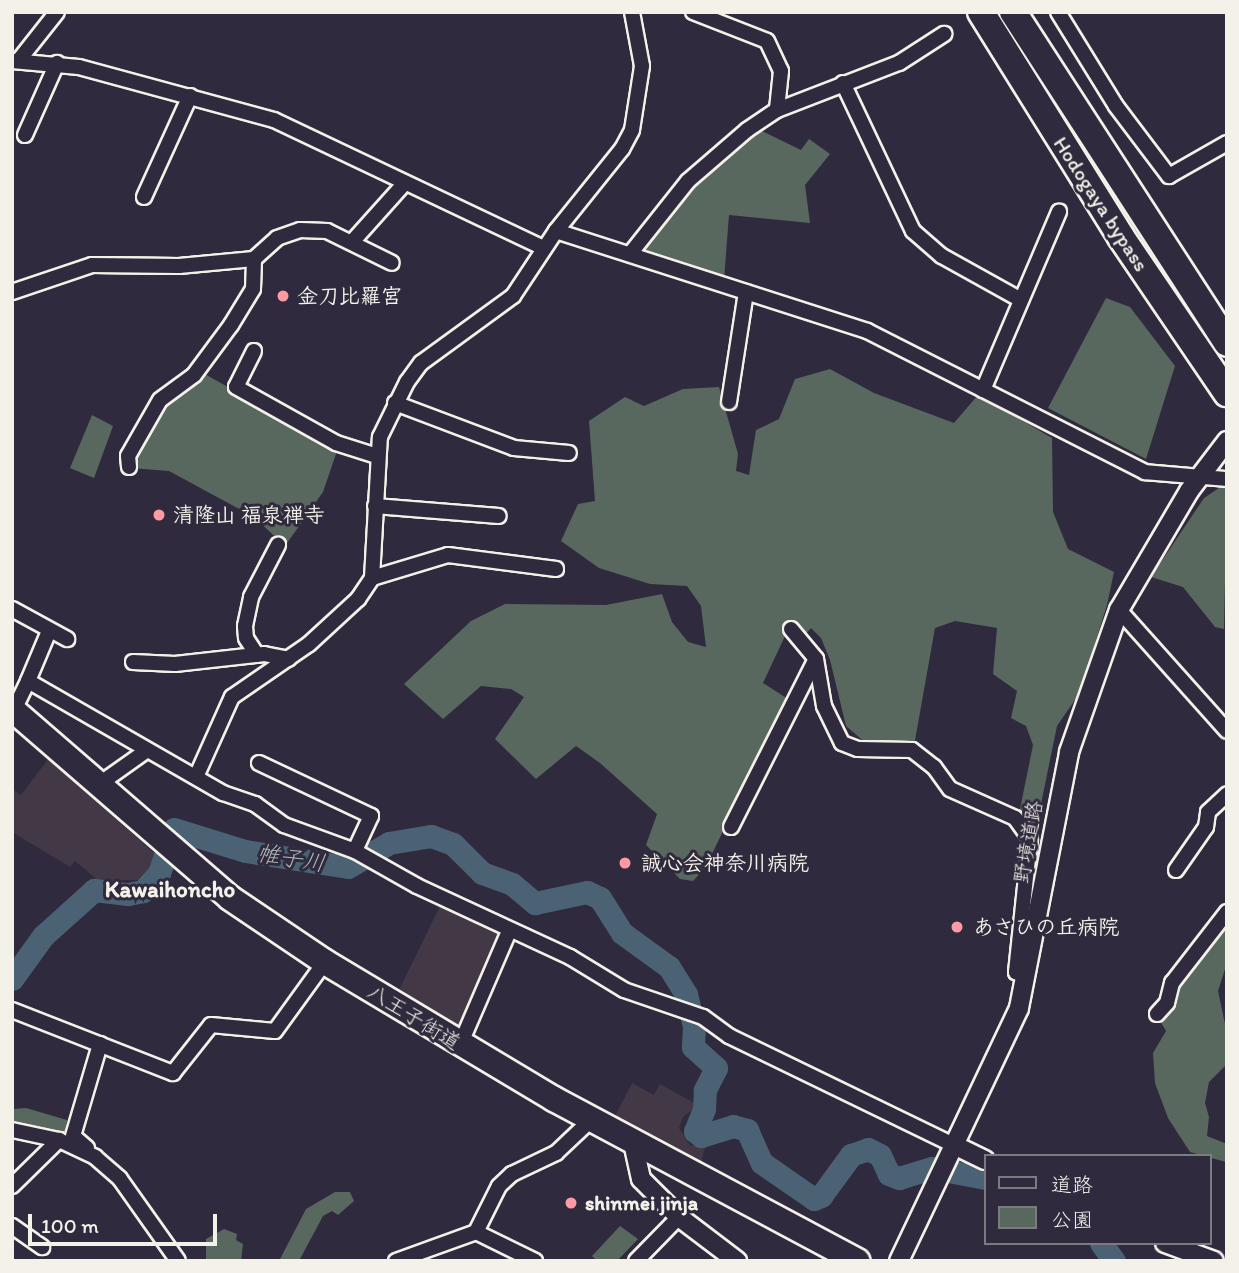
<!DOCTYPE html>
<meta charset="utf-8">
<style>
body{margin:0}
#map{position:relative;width:1239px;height:1273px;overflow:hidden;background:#2f2a3d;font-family:Itim,"Klee One",sans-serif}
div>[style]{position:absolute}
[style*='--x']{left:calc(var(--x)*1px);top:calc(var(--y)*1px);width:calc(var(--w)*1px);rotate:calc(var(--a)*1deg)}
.built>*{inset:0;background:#423846}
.green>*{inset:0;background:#58685f}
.river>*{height:23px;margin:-11.5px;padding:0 11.5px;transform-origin:11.5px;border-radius:11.5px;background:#4a6274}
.roads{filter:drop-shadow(2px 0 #f4f1e8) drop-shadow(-2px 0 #f4f1e8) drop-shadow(0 2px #f4f1e8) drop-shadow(0 -2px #f4f1e8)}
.minor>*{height:14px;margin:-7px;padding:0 7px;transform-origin:7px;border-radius:7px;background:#2f2a3d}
.tertiary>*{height:18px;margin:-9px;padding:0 9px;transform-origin:9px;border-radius:9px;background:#2f2a3d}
.trunk>*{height:24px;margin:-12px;padding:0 12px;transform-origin:12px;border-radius:12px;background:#2f2a3d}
.motorway>*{height:26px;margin:-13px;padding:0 13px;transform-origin:13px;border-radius:13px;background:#2f2a3d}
.dots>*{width:19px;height:19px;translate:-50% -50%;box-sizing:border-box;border:4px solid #2f2a3d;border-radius:50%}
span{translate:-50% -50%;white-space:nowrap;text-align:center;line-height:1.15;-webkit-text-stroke:6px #2f2a3d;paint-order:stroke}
.street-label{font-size:21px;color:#f4f1e8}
.poi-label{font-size:21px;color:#f4f1e8;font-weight:700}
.left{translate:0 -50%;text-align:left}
.water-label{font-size:23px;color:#b0b8ba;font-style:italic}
.neighbourhood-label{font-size:23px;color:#f4f1e8;font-weight:700}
.frame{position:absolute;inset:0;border:14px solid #f4f1e8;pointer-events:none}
.legend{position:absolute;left:984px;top:1154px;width:228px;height:91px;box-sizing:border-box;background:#2f2a3d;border:2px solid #7e7a81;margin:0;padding:9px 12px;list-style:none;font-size:21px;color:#f4f1e8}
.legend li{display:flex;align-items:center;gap:14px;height:35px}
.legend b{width:35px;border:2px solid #7e7a81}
.scale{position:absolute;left:28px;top:1214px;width:189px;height:32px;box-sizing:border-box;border:4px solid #f4f1e8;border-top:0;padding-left:9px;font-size:21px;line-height:24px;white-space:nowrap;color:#f4f1e8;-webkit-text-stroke:5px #2f2a3d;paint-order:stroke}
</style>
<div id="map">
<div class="built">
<div style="clip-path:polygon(49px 758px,155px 854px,147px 873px,139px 880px,99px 881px,75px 861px,70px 867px,12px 832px,12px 789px,21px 795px)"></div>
<div style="clip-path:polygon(440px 906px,504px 936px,461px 1030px,398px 992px)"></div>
<div style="clip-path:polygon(632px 1083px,654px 1095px,660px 1084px,698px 1105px,683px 1117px,679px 1128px,690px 1145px,705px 1147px,701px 1163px,614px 1118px)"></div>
</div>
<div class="green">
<div style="clip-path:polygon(756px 128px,801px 150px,809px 139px,830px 154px,805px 185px,810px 223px,729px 215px,724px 280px,637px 253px,688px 188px)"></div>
<div style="clip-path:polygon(1106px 298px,1130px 307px,1175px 366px,1146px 459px,1048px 408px)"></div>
<div style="clip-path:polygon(830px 369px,874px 393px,954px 423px,978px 395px,1052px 438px,1053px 512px,1068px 549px,1114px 572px,1107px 605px,1079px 694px,1057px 726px,1034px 838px,1019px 814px,1033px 745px,1026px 726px,1011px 718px,1017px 691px,993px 674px,997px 628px,955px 621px,935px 628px,914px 746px,868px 745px,846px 726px,830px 660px,821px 638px,811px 628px,801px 639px,785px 636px,763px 683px,788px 699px,705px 868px,693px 881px,680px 879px,646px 845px,657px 814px,600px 763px,576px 746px,536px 779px,495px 739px,524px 697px,511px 689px,481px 686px,443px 719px,404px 684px,471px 621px,505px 604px,606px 605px,662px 594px,672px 622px,688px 642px,706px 647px,701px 606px,687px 586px,650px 584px,599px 568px,561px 541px,578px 504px,595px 501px,589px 421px,625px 397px,644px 406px,683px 389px,719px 387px,738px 454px,736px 471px,749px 475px,756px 430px,779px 419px,795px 379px)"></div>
<div style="clip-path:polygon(201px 372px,338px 448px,323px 492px,285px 546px,254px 517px,169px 471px,131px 468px,131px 457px,157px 411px)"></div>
<div style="clip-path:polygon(92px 415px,113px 426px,94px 478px,70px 468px)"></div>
<div style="clip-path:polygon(1222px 486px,1227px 490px,1224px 629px,1215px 627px,1183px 587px,1151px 577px,1204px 498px)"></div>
<div style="clip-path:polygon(1225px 921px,1227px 963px,1218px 991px,1227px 1033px,1227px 1064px,1209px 1082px,1205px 1103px,1209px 1117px,1207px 1136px,1227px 1144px,1226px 1162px,1190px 1152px,1168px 1118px,1155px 1083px,1153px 1053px,1166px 1031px,1159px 1019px)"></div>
<div style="clip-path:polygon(26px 1108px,67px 1120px,64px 1137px,12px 1131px,12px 1109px)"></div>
<div style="clip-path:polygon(335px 1192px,350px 1192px,354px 1201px,338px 1215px,332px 1211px,323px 1216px,299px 1261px,279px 1261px,306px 1209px)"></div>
<div style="clip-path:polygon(620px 1226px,638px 1239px,617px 1261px,597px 1261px,592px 1256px)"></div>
<div style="clip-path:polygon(224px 1229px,237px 1234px,236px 1240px,243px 1244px,241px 1261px,206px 1261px,206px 1239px)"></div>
</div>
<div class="river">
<div style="--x:12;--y:979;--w:53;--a:-54.2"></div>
<div style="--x:43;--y:936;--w:69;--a:-42"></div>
<div style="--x:94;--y:890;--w:34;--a:7"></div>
<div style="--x:128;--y:894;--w:15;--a:-11"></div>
<div style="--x:143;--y:891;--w:24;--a:-48"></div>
<div style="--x:159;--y:873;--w:46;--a:-71.2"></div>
<div style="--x:174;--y:829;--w:74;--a:17.2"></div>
<div style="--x:245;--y:851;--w:104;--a:8.8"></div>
<div style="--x:348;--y:867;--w:48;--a:-30.3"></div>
<div style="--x:389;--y:843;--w:43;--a:-9.5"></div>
<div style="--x:431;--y:836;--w:23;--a:20"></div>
<div style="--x:453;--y:844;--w:41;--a:45"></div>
<div style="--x:482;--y:873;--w:32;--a:20"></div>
<div style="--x:512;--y:884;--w:30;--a:40"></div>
<div style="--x:535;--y:903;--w:53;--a:-11.9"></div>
<div style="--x:587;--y:892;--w:14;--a:25"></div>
<div style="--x:600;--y:898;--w:41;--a:57.8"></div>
<div style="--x:622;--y:933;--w:58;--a:35.9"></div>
<div style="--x:669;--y:967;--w:32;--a:58"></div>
<div style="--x:686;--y:994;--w:33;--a:76"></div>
<div style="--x:694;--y:1026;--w:21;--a:93"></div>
<div style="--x:693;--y:1047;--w:31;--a:42"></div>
<div style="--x:716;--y:1068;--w:25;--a:117"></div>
<div style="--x:705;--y:1090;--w:19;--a:93"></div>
<div style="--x:704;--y:1109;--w:24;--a:112"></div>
<div style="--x:695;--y:1131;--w:8;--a:40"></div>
<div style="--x:701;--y:1136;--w:34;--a:-17"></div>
<div style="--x:733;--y:1126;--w:15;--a:16"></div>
<div style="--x:747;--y:1130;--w:36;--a:66"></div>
<div style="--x:762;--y:1163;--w:63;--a:34.7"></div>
<div style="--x:814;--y:1199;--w:8;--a:-23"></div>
<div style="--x:821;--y:1196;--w:51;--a:-53.8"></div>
<div style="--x:851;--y:1155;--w:18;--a:-19"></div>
<div style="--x:868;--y:1149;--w:13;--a:27"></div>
<div style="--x:880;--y:1155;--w:21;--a:65"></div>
<div style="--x:889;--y:1174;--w:11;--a:22"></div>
<div style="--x:899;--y:1178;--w:34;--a:-17"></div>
<div style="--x:932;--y:1168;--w:54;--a:10.7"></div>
<div style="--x:1101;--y:1243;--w:22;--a:54"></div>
</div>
<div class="roads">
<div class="minor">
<div style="--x:693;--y:12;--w:79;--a:21.4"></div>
<div style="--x:767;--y:41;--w:33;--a:65"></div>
<div style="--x:781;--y:71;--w:39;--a:96"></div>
<div style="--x:1058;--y:12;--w:110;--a:58.3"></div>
<div style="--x:1116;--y:106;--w:88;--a:52.9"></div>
<div style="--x:1169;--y:176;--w:67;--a:-29.6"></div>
<div style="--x:19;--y:60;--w:61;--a:-51.6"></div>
<div style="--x:12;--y:61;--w:67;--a:5.1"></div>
<div style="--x:79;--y:67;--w:202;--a:15.2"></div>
<div style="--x:274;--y:120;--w:299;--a:25.4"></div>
<div style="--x:843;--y:83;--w:164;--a:64.7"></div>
<div style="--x:913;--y:231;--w:38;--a:41"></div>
<div style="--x:942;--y:256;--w:90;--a:29.1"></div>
<div style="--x:25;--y:135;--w:79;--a:-66"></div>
<div style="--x:144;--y:197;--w:111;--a:-65.5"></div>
<div style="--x:556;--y:231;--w:327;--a:17.8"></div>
<div style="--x:867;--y:331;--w:312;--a:26.9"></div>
<div style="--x:1145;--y:472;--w:82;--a:4.9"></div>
<div style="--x:352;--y:242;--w:79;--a:-48.1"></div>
<div style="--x:630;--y:254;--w:93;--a:-51.5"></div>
<div style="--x:688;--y:181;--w:78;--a:-40.8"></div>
<div style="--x:747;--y:130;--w:36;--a:-34"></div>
<div style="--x:777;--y:110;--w:131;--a:-21.1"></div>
<div style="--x:899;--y:63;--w:54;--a:-32.8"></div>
<div style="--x:12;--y:292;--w:84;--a:-18.6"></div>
<div style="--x:92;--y:265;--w:87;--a:0.7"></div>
<div style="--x:179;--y:266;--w:75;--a:-5.3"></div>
<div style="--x:254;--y:259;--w:31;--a:-42"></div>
<div style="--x:277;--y:238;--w:24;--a:-19"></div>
<div style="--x:300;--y:230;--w:27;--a:2"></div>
<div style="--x:327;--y:231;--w:72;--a:26.2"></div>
<div style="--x:254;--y:351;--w:40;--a:116.6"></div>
<div style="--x:236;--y:387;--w:115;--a:29.2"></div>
<div style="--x:336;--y:443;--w:43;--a:17.6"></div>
<div style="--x:983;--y:390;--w:194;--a:-66.9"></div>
<div style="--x:729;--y:402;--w:111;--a:-81.2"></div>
<div style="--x:395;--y:403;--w:127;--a:20.7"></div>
<div style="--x:514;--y:448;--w:55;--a:5.2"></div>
<div style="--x:129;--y:467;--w:11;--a:-95"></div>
<div style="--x:128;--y:456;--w:64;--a:-60.3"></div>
<div style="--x:160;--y:400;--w:42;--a:-36.3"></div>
<div style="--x:194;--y:375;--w:62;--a:-53.5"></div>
<div style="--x:231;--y:325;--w:42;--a:-58.6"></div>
<div style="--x:253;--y:289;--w:30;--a:-88"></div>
<div style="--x:375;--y:506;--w:124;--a:4.6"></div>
<div style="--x:372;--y:578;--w:79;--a:-16.8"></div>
<div style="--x:448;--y:555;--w:109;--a:7.4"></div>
<div style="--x:12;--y:609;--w:63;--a:28.6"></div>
<div style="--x:1119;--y:610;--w:162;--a:48.2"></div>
<div style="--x:791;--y:629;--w:39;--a:50"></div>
<div style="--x:816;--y:659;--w:48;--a:80.3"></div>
<div style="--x:824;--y:706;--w:41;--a:64.1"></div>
<div style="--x:842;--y:743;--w:17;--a:21"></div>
<div style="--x:858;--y:749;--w:54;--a:1.1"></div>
<div style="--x:912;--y:750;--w:28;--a:38"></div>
<div style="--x:934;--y:767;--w:27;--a:54"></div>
<div style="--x:950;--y:789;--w:71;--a:24"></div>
<div style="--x:1015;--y:818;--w:26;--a:54"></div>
<div style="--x:1030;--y:839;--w:134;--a:96"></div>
<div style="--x:1016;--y:972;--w:11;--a:27"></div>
<div style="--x:257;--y:655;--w:20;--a:-123"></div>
<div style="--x:246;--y:638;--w:12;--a:-95"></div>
<div style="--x:245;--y:626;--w:30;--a:-78"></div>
<div style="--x:251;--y:597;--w:59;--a:-62.6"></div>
<div style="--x:133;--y:662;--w:42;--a:2.7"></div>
<div style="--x:175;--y:664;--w:90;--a:-6.4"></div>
<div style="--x:264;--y:654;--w:25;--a:11"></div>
<div style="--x:28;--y:681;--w:54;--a:-67.2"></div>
<div style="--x:12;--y:714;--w:37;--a:-64"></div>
<div style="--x:28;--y:681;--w:225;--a:29.9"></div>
<div style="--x:223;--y:793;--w:34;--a:19"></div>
<div style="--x:255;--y:804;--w:36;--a:36"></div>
<div style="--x:284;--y:825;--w:76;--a:20.1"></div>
<div style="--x:355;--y:851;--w:71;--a:29.4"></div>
<div style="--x:417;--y:886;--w:169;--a:24.9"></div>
<div style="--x:570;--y:957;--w:63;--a:31.4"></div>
<div style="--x:624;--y:990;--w:83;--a:18.9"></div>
<div style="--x:703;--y:1017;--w:32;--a:36"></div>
<div style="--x:729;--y:1036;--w:252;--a:25.9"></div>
<div style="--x:259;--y:763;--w:124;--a:25.3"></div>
<div style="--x:371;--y:816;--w:38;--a:115"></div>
<div style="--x:196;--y:777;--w:88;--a:-65.8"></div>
<div style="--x:232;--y:697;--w:93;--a:-34.5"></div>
<div style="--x:309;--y:644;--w:67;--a:-42.6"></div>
<div style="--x:358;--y:599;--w:25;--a:-56"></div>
<div style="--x:372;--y:578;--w:141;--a:-86.8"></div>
<div style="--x:380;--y:437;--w:61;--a:-63.9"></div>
<div style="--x:407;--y:382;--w:24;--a:-54"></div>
<div style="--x:421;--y:363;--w:114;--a:-36.1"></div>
<div style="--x:513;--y:296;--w:78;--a:-56.5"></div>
<div style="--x:556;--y:231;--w:105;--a:-51.2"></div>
<div style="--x:622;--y:149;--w:21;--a:-62"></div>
<div style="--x:632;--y:130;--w:65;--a:-81.1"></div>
<div style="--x:642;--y:66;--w:55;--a:-100.5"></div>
<div style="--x:98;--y:785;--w:59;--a:-35.3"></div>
<div style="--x:731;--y:827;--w:188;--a:-63.2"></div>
<div style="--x:1176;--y:870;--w:52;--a:-55.1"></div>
<div style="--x:1206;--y:827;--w:15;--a:-82"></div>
<div style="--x:1208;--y:812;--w:26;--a:-43"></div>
<div style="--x:12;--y:1010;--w:173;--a:21.4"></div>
<div style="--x:173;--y:1073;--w:61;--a:-51.6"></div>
<div style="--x:211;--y:1025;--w:64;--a:5.4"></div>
<div style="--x:275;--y:1031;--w:85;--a:-54.1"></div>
<div style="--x:1157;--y:1014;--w:15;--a:-48"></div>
<div style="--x:1167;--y:1003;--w:21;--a:-76"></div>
<div style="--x:1172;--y:983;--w:90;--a:-52.2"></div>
<div style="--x:460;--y:1045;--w:124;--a:-66.7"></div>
<div style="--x:12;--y:1130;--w:48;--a:12"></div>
<div style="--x:59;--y:1140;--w:40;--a:25"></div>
<div style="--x:95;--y:1157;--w:33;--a:41"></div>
<div style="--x:120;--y:1179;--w:100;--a:54.7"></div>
<div style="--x:87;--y:1148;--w:18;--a:-139"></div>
<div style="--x:73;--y:1136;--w:96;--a:-73.6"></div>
<div style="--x:12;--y:1186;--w:66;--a:-44.4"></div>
<div style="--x:12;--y:1226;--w:37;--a:35"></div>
<div style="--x:476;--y:1232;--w:51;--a:-63.4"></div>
<div style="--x:499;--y:1186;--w:18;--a:-43"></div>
<div style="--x:512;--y:1174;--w:49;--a:-25.5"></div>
<div style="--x:556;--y:1153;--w:50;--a:-43.4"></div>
<div style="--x:396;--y:1261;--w:85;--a:-19.9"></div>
<div style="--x:476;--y:1232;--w:66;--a:26.2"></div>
<div style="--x:636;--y:1261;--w:62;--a:-45.7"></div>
</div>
<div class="tertiary">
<div style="--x:632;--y:1138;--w:42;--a:77.6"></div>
<div style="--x:641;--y:1179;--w:54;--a:45"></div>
<div style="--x:679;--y:1217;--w:73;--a:37.2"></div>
<div style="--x:956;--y:1146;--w:32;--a:26"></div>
<div style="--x:1165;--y:1243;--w:52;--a:20.2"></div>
<div style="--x:899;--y:1261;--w:280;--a:-64.6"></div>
<div style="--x:1019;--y:1008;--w:261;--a:-78.9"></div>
<div style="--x:1069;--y:752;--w:151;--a:-70.6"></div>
<div style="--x:1119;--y:610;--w:138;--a:-59.5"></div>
<div style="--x:1189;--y:491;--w:63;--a:-52.8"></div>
</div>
<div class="trunk">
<div style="--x:12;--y:709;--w:289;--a:40.9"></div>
<div style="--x:230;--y:898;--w:115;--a:34"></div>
<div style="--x:325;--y:962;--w:267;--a:30.9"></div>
<div style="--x:554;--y:1099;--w:344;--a:28.1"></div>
</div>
<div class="motorway">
<div style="--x:981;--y:12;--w:265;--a:58.1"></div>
<div style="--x:1121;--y:237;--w:189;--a:55.8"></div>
<div style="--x:1013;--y:12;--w:394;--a:57.1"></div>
</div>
</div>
<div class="dots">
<div style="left:283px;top:296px;background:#ff9aa2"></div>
<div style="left:159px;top:515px;background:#ff9aa2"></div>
<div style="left:625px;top:863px;background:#ff9aa2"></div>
<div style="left:957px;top:927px;background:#ff9aa2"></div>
<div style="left:571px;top:1203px;background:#ff9aa2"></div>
</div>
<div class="street-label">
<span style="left:1101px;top:204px;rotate:57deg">Hodogaya bypass</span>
<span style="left:1028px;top:842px;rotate:-80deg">野境道路</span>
<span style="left:414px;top:1017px;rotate:32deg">八王子街道</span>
</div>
<div class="poi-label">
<span class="left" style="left:297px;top:296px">金刀比羅宮</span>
<span class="left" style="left:173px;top:515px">清隆山 福泉禅寺</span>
<span class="left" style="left:641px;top:863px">誠心会神奈川病院</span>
<span class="left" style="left:973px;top:927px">あさひの丘病院</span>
<span class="left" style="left:585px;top:1203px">shinmei jinja</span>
</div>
<div class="water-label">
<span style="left:291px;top:858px;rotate:9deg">帷子川</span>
</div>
<div class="neighbourhood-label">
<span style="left:170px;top:889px">Kawaihoncho</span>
</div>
<div class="frame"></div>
<ul class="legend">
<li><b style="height:9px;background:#2f2a3d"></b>道路</li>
<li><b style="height:19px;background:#58685f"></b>公園</li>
</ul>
<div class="scale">100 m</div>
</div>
